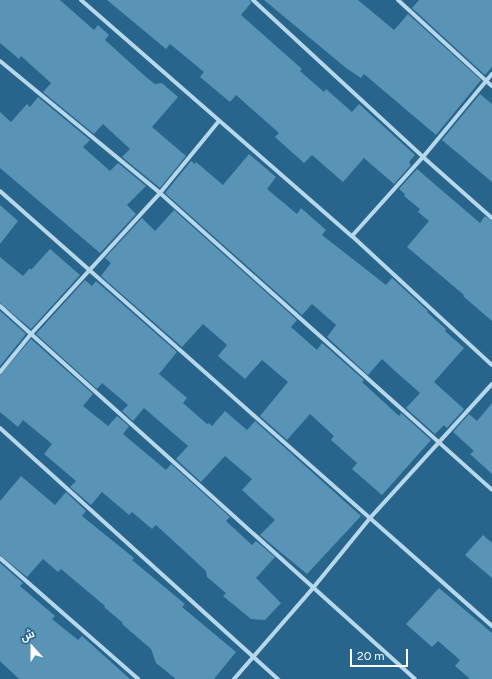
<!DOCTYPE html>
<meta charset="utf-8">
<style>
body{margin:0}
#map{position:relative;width:492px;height:679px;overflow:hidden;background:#28658c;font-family:Figtree,Cairo,sans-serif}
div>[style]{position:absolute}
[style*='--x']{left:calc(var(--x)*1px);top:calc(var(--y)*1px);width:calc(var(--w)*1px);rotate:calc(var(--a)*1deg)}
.building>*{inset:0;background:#5993b6}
.street>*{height:4px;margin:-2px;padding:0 2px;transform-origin:2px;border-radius:2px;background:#b7d7ea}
span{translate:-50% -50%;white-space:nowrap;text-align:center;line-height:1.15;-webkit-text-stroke:3.5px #28658c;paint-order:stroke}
.north{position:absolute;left:12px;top:627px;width:40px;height:40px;-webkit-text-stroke:3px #28658c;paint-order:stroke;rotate:339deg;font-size:11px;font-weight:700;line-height:16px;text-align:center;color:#fff}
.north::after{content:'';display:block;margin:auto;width:14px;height:18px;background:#fff;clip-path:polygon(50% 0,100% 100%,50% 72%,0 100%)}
.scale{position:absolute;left:350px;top:649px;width:58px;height:18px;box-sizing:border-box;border:2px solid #fff;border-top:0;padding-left:5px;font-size:12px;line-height:14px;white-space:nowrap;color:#fff;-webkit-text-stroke:3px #28658c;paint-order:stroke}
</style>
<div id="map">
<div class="building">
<div style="clip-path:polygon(0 0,60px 0,94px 30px,98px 25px,109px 35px,105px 40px,146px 77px,155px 84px,162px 83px,178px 97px,152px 127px,186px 156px,160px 188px,122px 157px,130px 149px,103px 124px,94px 134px,43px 92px,51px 83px,21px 56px,19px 59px,0 43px)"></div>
<div style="clip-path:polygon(107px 0,250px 0,251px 3px,241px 15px,302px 69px,300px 71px,324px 92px,326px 89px,352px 112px,359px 104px,415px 155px,409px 162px,411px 165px,394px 184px,364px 158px,343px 182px,312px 155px,304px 163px,275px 137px,279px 133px,236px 95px,230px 102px,200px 77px,204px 72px,170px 44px,166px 49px)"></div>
<div style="clip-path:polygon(264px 0,358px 0,394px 30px,408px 14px,481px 80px,436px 135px,364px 74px,361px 78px,346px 68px)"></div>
<div style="clip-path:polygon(419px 0,492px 0,492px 67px,485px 75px,412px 8px)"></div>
<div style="clip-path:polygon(480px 94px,492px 104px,492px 182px,442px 140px)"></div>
<div style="clip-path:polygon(38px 97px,90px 140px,83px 147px,110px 171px,118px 163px,146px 186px,127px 205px,136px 214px,100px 253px,0 168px,0 112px,11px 122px,27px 104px,30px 107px)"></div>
<div style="clip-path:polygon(249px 154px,276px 177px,267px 189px,297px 214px,301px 208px,326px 230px,322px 235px,386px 285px,392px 278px,428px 311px,427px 312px,446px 329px,445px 331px,464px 348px,434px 382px,464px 409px,447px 428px,444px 425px,435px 434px,406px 408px,420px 393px,395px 371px,382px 359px,368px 375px,327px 337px,336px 325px,312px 304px,302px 315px,165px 193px,191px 161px,195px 164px,196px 162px,223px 185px)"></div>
<div style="clip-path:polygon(417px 169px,480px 223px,485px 216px,492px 221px,492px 321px,463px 296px,464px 295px,407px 247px,429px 221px,418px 212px,420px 209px,404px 196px,405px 194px,399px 189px)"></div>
<div style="clip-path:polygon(0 205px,18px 221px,0 244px)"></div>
<div style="clip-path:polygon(174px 210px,297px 320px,291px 327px,317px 350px,322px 343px,364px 380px,362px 382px,399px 416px,401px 413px,431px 440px,382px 495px,352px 469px,357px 463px,331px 440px,334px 436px,310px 414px,287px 440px,260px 416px,288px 382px,262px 360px,245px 379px,218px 356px,227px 345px,203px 324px,182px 347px,101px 276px,111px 263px,105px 258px,142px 218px,155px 231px)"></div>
<div style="clip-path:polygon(50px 249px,80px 275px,31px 329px,0 303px,0 257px,23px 276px,30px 268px,31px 270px)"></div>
<div style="clip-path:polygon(85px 280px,92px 286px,96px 281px,177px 352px,159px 374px,187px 398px,183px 403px,207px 424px,209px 423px,212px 426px,225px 411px,247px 430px,255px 421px,361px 516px,307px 574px,260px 535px,275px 520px,242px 490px,252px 479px,225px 456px,201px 482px,176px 459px,188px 446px,144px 408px,133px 421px,122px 411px,128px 405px,102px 383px,97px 389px,36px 334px)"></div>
<div style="clip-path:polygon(0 311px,26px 334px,0 366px)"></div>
<div style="clip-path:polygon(31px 339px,93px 394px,83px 406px,108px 426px,117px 416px,129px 426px,123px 434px,166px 470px,171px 464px,230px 517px,226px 521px,252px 545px,256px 541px,275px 557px,256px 578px,281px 603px,265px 620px,251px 619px,223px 596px,226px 593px,207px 577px,206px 571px,156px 525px,152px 529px,132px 512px,129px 515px,102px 492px,91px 505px,70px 487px,76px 481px,44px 454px,52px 444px,23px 420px,18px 427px,0 412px,0 375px)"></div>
<div style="clip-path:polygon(492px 403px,492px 474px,470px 454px,474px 451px,453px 432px,469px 414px,477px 421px)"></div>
<div style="clip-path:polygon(21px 476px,55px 505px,66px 492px,86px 511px,82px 516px,134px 558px,132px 560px,185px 604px,182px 607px,236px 652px,214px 679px,176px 679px,156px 663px,151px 649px,122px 624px,123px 623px,104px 607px,105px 606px,61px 569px,58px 572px,43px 559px,27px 577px,0 555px,0 501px)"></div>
<div style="clip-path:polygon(483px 535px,492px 543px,492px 578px,465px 555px)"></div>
<div style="clip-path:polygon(0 563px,23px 583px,20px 586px,55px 616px,52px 619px,78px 640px,82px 636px,130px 679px,19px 679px,0 661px)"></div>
<div style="clip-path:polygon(439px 588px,492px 633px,492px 679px,470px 679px,455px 666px,460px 660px,438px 641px,432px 647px,406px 624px)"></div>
</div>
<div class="street">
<div style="--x:81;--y:0;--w:359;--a:41.1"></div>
<div style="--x:352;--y:236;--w:190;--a:42.7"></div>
<div style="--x:253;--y:0;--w:231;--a:42.7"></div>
<div style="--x:423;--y:157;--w:92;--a:41.5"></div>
<div style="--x:398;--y:0;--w:127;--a:42.5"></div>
<div style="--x:0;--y:61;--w:207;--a:39.5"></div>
<div style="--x:160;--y:193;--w:445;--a:41.8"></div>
<div style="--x:0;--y:191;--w:657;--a:41.48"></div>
<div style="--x:352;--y:236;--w:106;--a:-48.1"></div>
<div style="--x:423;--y:157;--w:108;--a:-50.3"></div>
<div style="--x:0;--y:306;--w:558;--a:41.95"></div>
<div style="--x:0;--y:372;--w:49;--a:-50.8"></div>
<div style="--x:31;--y:334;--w:191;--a:-47.5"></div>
<div style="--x:160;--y:193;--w:93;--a:-50.7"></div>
<div style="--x:0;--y:428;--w:375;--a:42.1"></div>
<div style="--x:0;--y:558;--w:184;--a:41.2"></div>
<div style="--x:234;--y:679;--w:121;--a:-49"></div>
<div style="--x:313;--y:588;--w:90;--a:-50.8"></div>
<div style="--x:370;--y:518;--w:181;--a:-47.7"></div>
</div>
<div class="north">ش</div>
<div class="scale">20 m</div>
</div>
